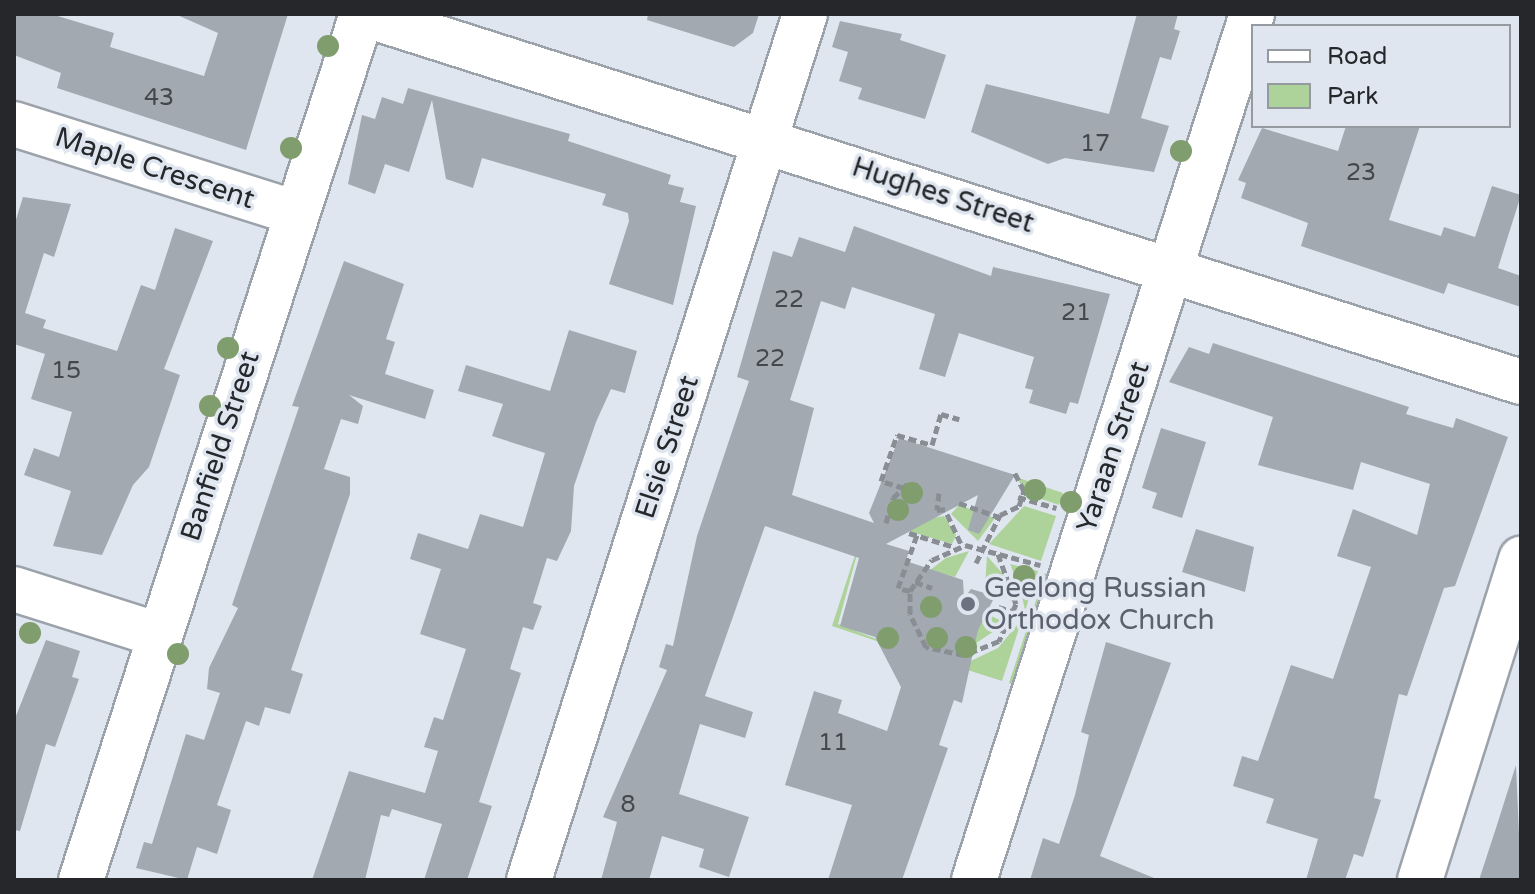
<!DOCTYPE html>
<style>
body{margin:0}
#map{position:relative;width:1535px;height:894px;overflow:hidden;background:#dfe6ef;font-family:"Varela Round",sans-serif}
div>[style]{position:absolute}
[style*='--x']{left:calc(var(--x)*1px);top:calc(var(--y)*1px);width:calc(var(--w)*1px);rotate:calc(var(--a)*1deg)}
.green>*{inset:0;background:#aed39a}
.building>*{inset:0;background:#a2a9b1}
.path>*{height:5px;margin-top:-2.5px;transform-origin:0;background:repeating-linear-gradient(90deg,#898d94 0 8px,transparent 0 12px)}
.roads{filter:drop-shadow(2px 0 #9ba2aa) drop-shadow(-2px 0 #9ba2aa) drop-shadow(0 2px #9ba2aa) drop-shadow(0 -2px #9ba2aa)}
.minor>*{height:44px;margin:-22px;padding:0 22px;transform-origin:22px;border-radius:22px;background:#fff}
.trees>*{width:22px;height:22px;margin:-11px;border-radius:50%;background:#809d6d}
.dots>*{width:22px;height:22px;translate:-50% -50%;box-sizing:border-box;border:4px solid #dfe6ef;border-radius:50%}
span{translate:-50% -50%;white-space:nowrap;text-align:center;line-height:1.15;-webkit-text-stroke:7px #dfe6ef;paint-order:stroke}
.number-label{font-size:24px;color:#44484c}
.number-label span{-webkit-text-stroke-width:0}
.street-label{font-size:28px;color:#25272b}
.worship-label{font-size:28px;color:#5b616d}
.left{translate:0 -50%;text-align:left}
.frame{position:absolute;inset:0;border:16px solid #25272b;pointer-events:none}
.legend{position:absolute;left:1251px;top:24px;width:260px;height:104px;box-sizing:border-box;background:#dfe6ef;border:2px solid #959aa1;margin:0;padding:10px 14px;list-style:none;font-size:24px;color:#25272b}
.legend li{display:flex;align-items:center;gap:16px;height:40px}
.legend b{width:40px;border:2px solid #959aa1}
</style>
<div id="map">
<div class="green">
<div style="clip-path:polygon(1016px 477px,1063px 493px,1059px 505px,1027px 494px)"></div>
<div style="clip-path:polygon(959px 505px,995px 518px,978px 541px,951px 514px)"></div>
<div style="clip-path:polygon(1024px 506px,1056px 516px,1041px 561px,989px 544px)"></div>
<div style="clip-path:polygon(944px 516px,956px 535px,952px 544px,892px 526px)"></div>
<div style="clip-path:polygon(867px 518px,838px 624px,912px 653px,832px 626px)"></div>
<div style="clip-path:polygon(969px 551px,955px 577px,930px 570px,946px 558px)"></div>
<div style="clip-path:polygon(987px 556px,1003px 574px,1012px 601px,985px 586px)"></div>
<div style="clip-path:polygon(1010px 564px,1038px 571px,1025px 611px,1021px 590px)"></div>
<div style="clip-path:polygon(1045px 573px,1054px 578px,1019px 686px,1009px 683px)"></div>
<div style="clip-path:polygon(989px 615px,1006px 623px,966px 650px,983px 619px)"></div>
<div style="clip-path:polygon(1022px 619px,1002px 681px,958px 667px,998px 648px)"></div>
</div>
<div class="building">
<div style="clip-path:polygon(14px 14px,51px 14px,114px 33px,110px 47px,204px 76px,218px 33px,175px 14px,288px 14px,246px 150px,57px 88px,61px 73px,14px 55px)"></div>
<div style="clip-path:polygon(648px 14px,759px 14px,753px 33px,734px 47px,647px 20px)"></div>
<div style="clip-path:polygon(1137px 14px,1178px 14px,1174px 29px,1180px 31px,1171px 60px,1160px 57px,1141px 118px,1169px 126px,1154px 172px,1065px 158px,1048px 164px,971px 132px,986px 84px,1109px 114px)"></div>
<div style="clip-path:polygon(840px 21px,902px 34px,900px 40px,946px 55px,925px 119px,858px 99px,862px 88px,839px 81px,848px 52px,832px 47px)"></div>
<div style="clip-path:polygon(408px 88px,570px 134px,568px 141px,671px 175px,668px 184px,684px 188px,680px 202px,696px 206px,673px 305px,609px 284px,629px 221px,628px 213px,602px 205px,606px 194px,482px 158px,473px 188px,446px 179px,432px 100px,409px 172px,385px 164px,375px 194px,348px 184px,362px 115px,375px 119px,382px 97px,403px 104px)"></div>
<div style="clip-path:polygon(1346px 126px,1420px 126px,1389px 220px,1441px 236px,1444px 227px,1475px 237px,1492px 186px,1521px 195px,1498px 268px,1521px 276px,1521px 307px,1448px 283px,1444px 294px,1301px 246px,1308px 223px,1241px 198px,1246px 183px,1238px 180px,1262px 128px,1338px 151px)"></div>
<div style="clip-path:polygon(23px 197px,71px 204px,54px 257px,44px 253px,25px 313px,46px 320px,43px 328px,117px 351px,141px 285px,155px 290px,175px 228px,213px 241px,164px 369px,180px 375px,149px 467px,133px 485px,102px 555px,53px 546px,71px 491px,24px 475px,34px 448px,59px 457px,72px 412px,31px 399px,45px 354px,14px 344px,14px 226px)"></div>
<div style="clip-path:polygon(854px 226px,991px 276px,993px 267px,1110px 294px,1078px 404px,1070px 402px,1066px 414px,1029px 403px,1033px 390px,1025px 388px,1034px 357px,959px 333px,945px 377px,919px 369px,935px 314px,852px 287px,845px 309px,821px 301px,790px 400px,814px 408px,792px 495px,874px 523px,869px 513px,899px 438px,1015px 475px,979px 534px,968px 530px,978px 495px,886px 544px,909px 551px,906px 561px,963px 580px,964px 598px,971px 589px,995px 596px,978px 630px,962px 703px,954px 700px,939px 745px,948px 748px,902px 880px,828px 880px,852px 805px,785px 785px,814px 691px,842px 700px,838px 713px,887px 731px,901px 687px,875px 637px,840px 626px,859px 558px,765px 526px,705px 696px,753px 712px,745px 738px,700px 724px,679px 794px,749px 817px,729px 877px,699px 867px,704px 849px,662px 836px,649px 880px,601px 880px,617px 822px,603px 817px,667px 670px,659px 667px,666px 644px,673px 646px,697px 536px,749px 381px,737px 377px,773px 251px,792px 257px,799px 237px,845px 252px)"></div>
<div style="clip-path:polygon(344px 261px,404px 284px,386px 339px,395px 342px,385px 374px,434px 390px,425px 419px,349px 395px,363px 406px,358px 424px,341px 419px,324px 469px,350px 477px,350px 494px,291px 670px,303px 674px,290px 714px,265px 707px,259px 726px,246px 721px,217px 805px,231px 810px,217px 854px,197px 847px,187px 880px,136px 868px,144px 842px,152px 844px,186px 734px,204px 740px,220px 693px,207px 689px,209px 668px,238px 608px,232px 605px,299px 407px,292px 406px)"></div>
<div style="clip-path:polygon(569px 330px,637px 351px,625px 393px,611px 389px,596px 422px,574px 486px,571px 531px,557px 561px,547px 558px,533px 603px,542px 606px,533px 630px,523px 627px,510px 669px,521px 673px,479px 802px,492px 806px,467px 880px,424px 880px,442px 824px,392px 809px,389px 817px,381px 815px,365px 880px,312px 880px,349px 771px,425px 793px,438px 751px,424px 747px,434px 717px,443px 720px,466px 649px,420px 634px,441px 569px,410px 559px,418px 533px,468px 549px,480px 514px,523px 527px,545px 453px,492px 436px,503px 404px,458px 391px,466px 365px,550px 391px)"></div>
<div style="clip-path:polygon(1213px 343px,1409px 407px,1406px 414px,1453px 428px,1456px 418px,1508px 437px,1455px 586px,1444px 588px,1407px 696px,1399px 694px,1374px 798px,1381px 800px,1363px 857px,1354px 854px,1345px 880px,1306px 880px,1318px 839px,1266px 823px,1274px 799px,1233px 786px,1242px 756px,1258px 761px,1291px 665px,1333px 679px,1371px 567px,1337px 556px,1353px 509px,1417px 535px,1430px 484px,1361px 462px,1353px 490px,1258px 465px,1273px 417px,1169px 382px,1189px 347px,1209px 354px)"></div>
<div style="clip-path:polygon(1161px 428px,1206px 442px,1182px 518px,1152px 508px,1157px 493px,1142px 488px)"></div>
<div style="clip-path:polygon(1196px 529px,1254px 547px,1245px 592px,1182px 572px)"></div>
<div style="clip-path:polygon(46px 640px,80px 651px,72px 677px,79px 679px,55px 747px,46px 744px,20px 831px,14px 830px,14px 721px)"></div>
<div style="clip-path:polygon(1106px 642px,1171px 663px,1100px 856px,1159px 880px,1030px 880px,1043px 838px,1059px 844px,1075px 795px,1089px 735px,1081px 732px)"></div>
<div style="clip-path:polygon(1516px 765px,1521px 880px,1479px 880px,1496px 828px)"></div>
</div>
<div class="path">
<div style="--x:904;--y:488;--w:24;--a:-163"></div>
<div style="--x:881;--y:481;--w:49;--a:-70.8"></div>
<div style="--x:897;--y:435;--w:36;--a:16"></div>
<div style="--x:932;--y:445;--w:32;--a:-74"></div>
<div style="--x:941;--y:414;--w:19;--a:16"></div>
<div style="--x:939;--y:493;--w:17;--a:97"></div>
<div style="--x:937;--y:510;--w:11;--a:-5"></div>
<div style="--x:1018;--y:497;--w:40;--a:16"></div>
<div style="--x:959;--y:503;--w:42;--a:19.3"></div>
<div style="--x:947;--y:514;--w:35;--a:65"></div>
<div style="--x:886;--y:523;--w:26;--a:-74"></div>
<div style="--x:893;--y:498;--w:21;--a:-45"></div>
<div style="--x:909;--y:533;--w:47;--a:17.3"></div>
<div style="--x:998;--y:554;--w:53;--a:70.2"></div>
<div style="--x:1016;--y:604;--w:41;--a:114.7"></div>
<div style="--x:999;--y:641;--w:38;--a:158"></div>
<div style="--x:964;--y:655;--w:39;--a:-168"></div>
<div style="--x:926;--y:647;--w:37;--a:-116"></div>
<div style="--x:910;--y:614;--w:23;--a:-90"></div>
<div style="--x:910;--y:591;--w:38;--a:-55"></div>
<div style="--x:932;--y:560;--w:36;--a:-24"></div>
<div style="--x:965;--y:545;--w:78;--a:14.9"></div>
<div style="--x:976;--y:563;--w:54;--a:-63.4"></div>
<div style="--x:1000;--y:515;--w:21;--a:-25"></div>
<div style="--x:1019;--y:506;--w:16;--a:-72"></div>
<div style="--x:1024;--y:491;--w:22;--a:-117"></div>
<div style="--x:915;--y:582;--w:18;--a:19"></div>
<div style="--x:910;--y:591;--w:12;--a:-166"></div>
<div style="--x:898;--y:588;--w:56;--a:-70.3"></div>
<div style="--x:998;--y:607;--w:17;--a:17"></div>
</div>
<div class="roads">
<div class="minor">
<div style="--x:363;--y:14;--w:1215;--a:17.63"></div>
<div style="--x:14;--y:124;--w:296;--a:17.5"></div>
<div style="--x:14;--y:589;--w:152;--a:17.6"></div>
<div style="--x:81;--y:880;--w:910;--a:-72.02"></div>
<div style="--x:529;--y:880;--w:909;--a:-72.32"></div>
<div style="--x:974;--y:880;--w:910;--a:-72.2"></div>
<div style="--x:1420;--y:880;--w:337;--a:-72.5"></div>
</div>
</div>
<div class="trees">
<div style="left:328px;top:46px"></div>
<div style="left:291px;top:148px"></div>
<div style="left:1181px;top:151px"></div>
<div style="left:228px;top:348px"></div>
<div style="left:210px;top:406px"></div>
<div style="left:1035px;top:490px"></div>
<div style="left:912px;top:493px"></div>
<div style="left:1071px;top:502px"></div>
<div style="left:898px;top:510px"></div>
<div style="left:1024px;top:576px"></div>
<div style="left:931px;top:607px"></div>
<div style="left:30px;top:633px"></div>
<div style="left:888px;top:638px"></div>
<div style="left:937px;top:638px"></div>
<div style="left:966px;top:647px"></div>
<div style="left:178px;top:654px"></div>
</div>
<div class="dots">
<div style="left:968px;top:604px;background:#6b7280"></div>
</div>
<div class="number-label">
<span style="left:159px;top:98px">43</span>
<span style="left:1095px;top:144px">17</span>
<span style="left:1361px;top:173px">23</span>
<span style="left:789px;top:300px">22</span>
<span style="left:1076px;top:313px">21</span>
<span style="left:770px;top:359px">22</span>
<span style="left:66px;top:371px">15</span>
<span style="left:833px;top:743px">11</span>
<span style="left:628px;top:805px">8</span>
</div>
<div class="street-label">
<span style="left:155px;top:168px;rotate:18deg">Maple Crescent</span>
<span style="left:943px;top:195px;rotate:18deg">Hughes Street</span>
<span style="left:220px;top:446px;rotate:-72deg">Banfield Street</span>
<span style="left:667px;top:447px;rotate:-72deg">Elsie Street</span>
<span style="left:1113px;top:447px;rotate:-72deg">Yaraan Street</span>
</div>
<div class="worship-label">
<span class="left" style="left:984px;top:604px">Geelong Russian<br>Orthodox Church</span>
</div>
<div class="frame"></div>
<ul class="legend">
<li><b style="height:10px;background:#fff"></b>Road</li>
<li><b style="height:22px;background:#aed39a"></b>Park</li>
</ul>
</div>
